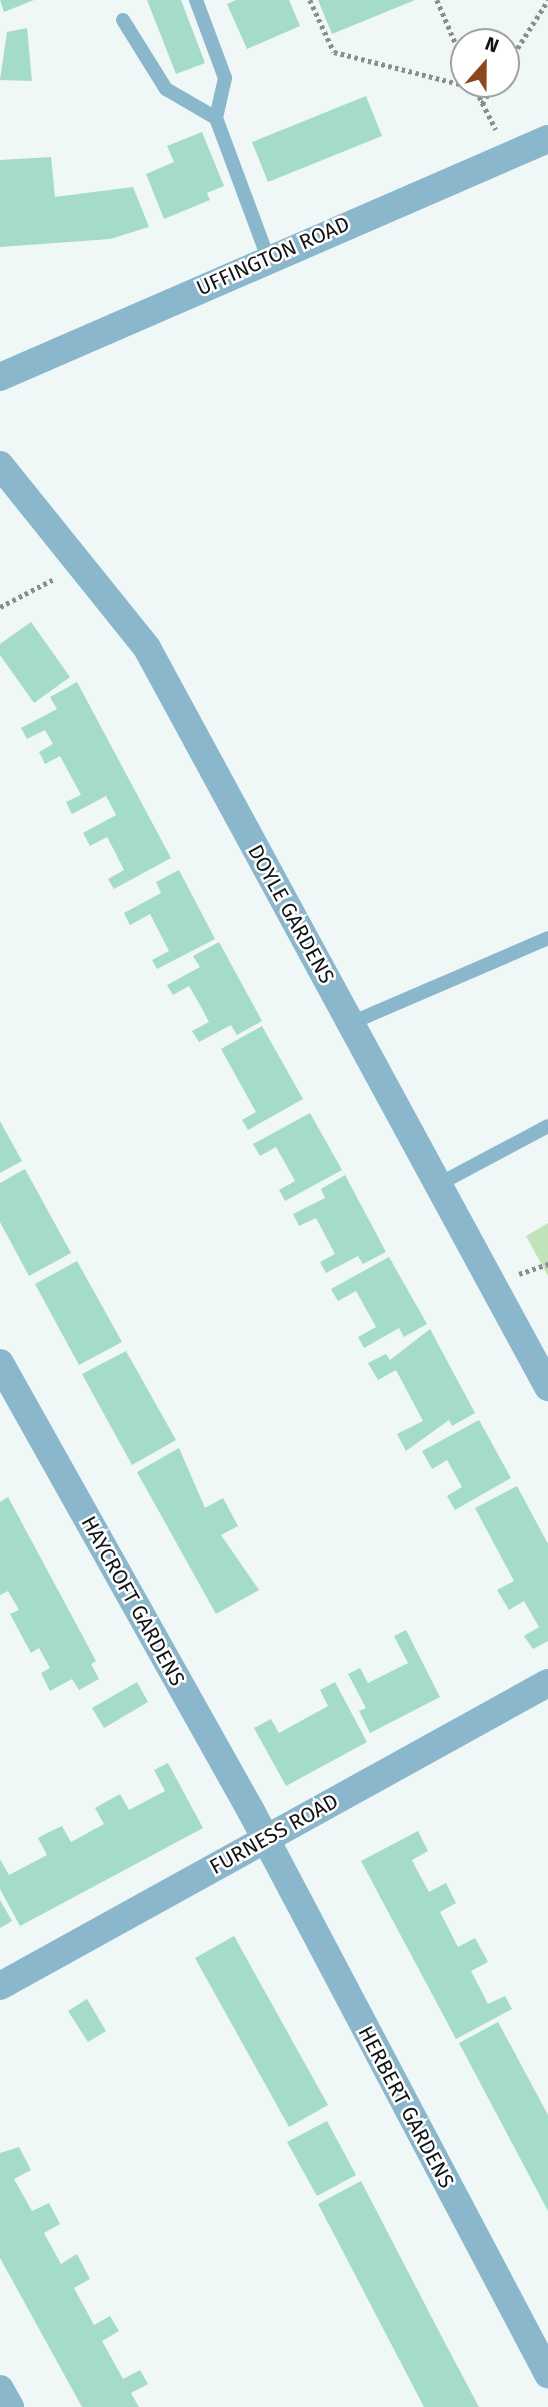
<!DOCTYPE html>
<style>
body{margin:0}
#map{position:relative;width:548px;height:2407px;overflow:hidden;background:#eff7f7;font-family:"Fira Sans",sans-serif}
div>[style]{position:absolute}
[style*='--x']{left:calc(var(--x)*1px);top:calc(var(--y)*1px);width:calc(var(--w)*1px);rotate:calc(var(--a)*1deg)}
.green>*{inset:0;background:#c2e2b9}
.building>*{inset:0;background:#a5dcc7}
.path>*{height:4.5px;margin-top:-2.25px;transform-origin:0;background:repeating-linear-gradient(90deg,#898f8f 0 3.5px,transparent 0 7px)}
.lane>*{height:14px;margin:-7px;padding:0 7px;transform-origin:7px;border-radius:7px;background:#8bb7cc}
.street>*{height:28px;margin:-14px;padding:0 14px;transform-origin:14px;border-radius:14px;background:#8bb7cc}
span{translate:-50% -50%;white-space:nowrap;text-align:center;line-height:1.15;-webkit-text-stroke:5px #fff;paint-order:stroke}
.street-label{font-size:21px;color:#121515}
.north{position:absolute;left:450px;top:28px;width:70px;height:70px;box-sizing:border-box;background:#fff;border:2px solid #a0a1a1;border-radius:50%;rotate:21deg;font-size:19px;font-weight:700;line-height:28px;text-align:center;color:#121515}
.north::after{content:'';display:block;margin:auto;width:24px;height:32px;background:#8c471e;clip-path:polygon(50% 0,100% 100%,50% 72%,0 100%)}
</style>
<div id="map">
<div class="green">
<div style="clip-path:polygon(548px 1223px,548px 1276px,526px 1236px)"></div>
</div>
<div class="building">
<div style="clip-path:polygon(0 0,34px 0,4px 12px)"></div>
<div style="clip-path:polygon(147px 0,181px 0,205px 63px,176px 74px)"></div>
<div style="clip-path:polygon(236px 0,289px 0,300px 26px,247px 49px,227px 4px)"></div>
<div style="clip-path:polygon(318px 0,415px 0,332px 34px)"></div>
<div style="clip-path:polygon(27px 28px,32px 81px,0 80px,7px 32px)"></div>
<div style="clip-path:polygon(366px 96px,382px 136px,268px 182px,252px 142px)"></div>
<div style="clip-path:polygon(202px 132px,224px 186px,207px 193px,210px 200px,164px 219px,146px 174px,174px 162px,167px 146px)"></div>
<div style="clip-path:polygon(51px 157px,55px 197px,133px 187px,149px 227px,110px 239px,0 247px,0 160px)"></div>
<div style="clip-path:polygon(31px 622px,70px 677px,34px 703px,0 655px,0 644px)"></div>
<div style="clip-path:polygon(77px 682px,171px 858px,114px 889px,108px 879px,124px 870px,115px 852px,107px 837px,90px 846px,83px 833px,116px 815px,106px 796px,72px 814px,66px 802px,81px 795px,60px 756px,45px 764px,39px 752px,53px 744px,45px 730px,27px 739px,21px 728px,57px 709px,50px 697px)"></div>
<div style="clip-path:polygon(179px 870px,215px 939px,157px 969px,152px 960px,169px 951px,150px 914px,130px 925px,124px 913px,161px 893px,156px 882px)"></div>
<div style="clip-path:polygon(219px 942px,262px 1021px,237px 1035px,231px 1025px,199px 1042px,192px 1031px,209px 1022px,200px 1005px,189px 986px,173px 995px,167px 985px,200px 967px,193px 956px)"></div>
<div style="clip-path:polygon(262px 1026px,303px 1099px,248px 1130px,242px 1120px,256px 1112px,221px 1049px)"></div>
<div style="clip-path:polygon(310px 1113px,342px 1170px,285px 1201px,279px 1190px,295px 1181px,285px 1163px,276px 1147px,260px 1156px,253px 1144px)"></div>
<div style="clip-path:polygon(0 1121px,22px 1161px,0 1173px)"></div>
<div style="clip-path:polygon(25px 1169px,71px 1253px,29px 1276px,0 1222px,0 1183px)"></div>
<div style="clip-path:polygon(345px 1175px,386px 1252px,363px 1264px,358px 1256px,326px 1273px,320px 1262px,335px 1254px,316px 1218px,299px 1226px,293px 1214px,325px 1198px,321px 1189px)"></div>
<div style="clip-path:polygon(389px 1257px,427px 1324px,404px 1337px,399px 1328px,364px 1348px,358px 1337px,376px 1327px,356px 1291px,338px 1301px,331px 1289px)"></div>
<div style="clip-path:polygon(77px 1261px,122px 1342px,79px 1365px,35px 1284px)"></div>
<div style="clip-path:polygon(430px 1329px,475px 1413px,452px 1426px,449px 1420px,406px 1451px,397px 1434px,423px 1421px,396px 1370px,378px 1380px,368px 1363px,386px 1354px,390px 1360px)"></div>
<div style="clip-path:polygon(126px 1351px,176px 1440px,132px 1465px,82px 1374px)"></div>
<div style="clip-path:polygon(479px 1420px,511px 1478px,455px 1510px,447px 1496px,462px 1487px,447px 1460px,432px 1469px,422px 1451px)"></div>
<div style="clip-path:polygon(179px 1448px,205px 1508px,223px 1498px,238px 1526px,221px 1535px,259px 1590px,216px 1614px,137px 1472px)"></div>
<div style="clip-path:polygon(517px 1486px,548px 1544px,548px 1641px,533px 1649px,524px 1636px,539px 1627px,524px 1601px,509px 1610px,497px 1590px,514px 1581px,475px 1508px)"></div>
<div style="clip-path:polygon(8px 1497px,96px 1661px,91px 1664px,99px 1679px,79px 1690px,72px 1679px,50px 1691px,41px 1673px,50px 1668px,39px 1648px,31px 1653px,10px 1614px,19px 1610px,8px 1591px,0 1595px,0 1502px)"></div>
<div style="clip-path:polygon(406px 1630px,440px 1697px,370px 1733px,359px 1711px,366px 1708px,348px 1674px,360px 1668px,368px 1683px,408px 1663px,394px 1636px)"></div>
<div style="clip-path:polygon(137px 1682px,148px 1702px,104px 1728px,92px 1708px)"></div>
<div style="clip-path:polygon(335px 1682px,367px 1742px,286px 1786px,254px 1728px,271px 1719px,279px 1733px,328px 1706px,320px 1690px)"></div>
<div style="clip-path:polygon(168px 1763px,203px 1828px,20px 1926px,0 1889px,0 1859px,9px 1875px,47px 1855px,38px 1838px,49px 1832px,62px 1826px,71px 1842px,104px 1824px,95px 1808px,120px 1794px,129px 1810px,165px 1791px,154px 1770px)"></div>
<div style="clip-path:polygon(418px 1831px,428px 1851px,412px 1860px,417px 1870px,429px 1892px,446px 1883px,456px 1903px,440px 1912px,458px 1947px,475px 1938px,488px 1962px,471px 1971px,488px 2004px,505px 1996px,512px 2009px,456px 2039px,361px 1861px)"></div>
<div style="clip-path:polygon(0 1900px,12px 1921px,0 1928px)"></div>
<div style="clip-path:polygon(234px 1936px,328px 2105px,289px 2127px,195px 1958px)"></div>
<div style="clip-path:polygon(87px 1999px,106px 2031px,88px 2042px,68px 2011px)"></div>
<div style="clip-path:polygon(498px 2022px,548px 2115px,548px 2211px,459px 2043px)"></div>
<div style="clip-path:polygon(327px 2121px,356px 2175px,317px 2196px,287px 2142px)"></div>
<div style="clip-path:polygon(19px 2147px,31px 2170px,14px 2179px,32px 2211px,49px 2203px,60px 2224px,44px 2233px,61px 2264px,77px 2254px,90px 2279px,74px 2288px,94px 2325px,110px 2316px,119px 2331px,102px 2341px,123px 2379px,140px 2370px,148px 2384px,131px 2393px,139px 2407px,82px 2407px,0 2258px,0 2153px)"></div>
<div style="clip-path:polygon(361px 2181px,445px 2343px,479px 2407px,424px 2407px,339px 2244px,318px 2204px)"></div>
</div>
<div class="path">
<div style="--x:310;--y:0;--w:57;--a:65.2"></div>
<div style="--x:334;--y:52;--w:146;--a:14.3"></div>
<div style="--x:437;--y:0;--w:69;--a:66.8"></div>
<div style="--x:506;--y:66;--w:78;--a:-57.5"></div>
<div style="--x:473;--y:84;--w:51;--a:63.4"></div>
<div style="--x:482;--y:104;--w:23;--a:-59"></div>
<div style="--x:0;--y:607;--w:59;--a:-27.4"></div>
<div style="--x:519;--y:1274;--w:31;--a:-19"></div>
</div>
<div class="lane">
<div style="--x:196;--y:0;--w:83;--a:69.6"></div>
<div style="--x:225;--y:78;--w:41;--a:102.7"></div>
<div style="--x:216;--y:118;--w:149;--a:69.6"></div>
<div style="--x:123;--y:20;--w:81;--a:58.1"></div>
<div style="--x:166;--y:89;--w:58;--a:30.1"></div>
<div style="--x:351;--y:1023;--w:215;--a:-23.3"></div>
<div style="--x:439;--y:1184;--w:123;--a:-28"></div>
</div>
<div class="street">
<div style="--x:0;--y:377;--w:597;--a:-23.48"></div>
<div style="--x:0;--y:465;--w:235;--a:51.2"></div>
<div style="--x:147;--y:648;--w:841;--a:61.51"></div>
<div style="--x:0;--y:1363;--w:514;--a:60.74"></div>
<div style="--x:251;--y:1811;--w:637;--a:62.19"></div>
<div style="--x:0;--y:1986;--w:626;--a:-28.94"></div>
<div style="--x:0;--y:2389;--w:21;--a:61"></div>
</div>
<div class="street-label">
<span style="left:273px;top:256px;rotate:-24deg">UFFINGTON ROAD</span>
<span style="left:291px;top:914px;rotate:61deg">DOYLE GARDENS</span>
<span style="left:133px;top:1601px;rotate:61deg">HAYCROFT GARDENS</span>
<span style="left:274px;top:1834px;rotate:-29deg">FURNESS ROAD</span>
<span style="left:406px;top:2107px;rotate:62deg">HERBERT GARDENS</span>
</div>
<div class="north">N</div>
</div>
